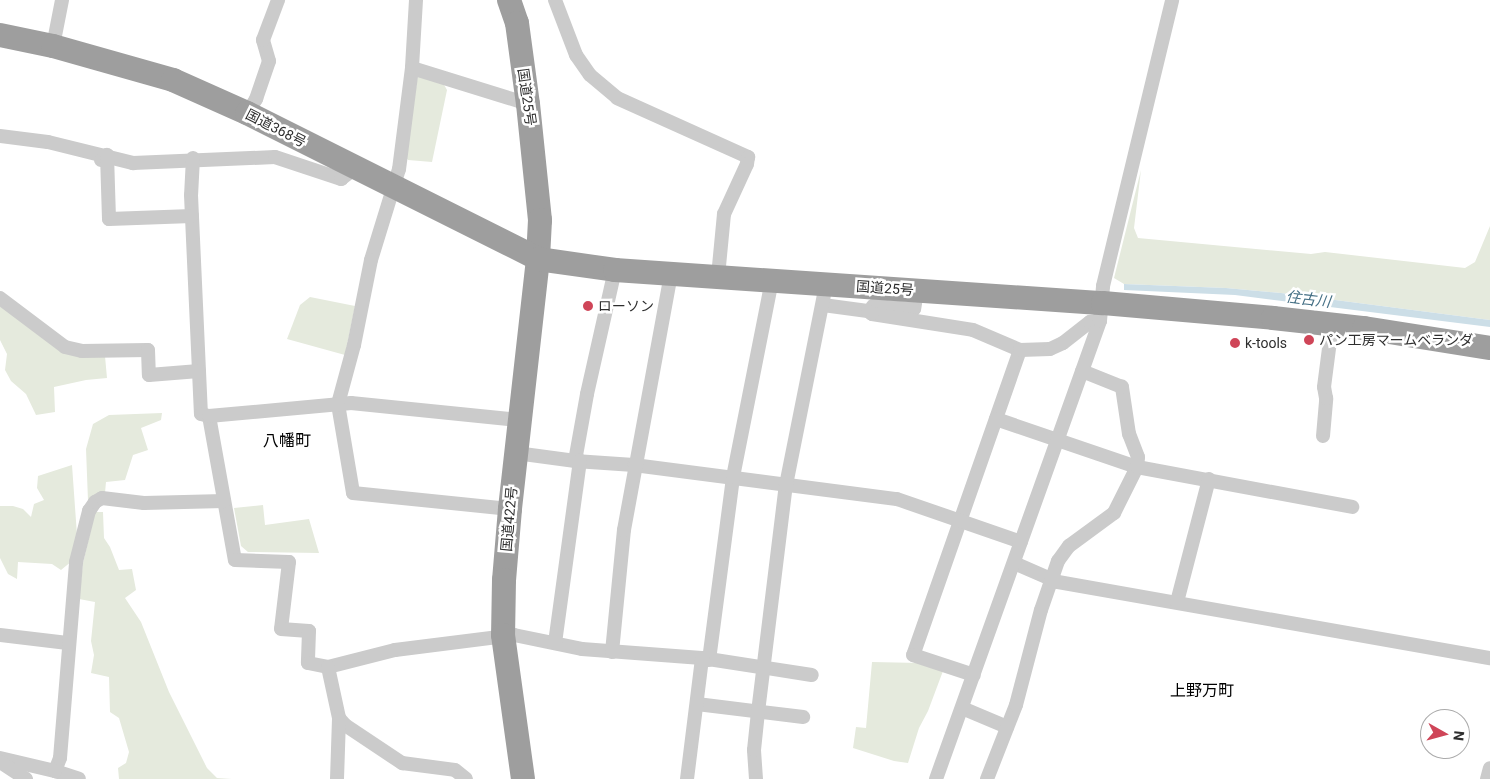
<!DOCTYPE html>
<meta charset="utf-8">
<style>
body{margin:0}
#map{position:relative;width:1490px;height:779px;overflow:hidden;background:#fff;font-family:Roboto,"Noto Sans JP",sans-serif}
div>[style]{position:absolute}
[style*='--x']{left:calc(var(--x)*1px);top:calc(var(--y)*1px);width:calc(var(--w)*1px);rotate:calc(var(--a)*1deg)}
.green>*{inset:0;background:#e5eadd}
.water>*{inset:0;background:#ccdee7}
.minor>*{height:14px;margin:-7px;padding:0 7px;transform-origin:7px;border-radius:7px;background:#cbcbcb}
.trunk>*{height:24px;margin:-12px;padding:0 12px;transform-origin:12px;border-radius:12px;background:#9e9e9e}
.dots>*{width:14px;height:14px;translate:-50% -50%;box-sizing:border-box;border:2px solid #fff;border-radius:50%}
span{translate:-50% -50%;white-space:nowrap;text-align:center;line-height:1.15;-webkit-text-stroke:5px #fff;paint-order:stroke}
.street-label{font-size:14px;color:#2e2e2e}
.poi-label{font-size:14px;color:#2e2e2e}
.left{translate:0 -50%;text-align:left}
.water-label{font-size:15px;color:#467186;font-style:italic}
.quarter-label{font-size:16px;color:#000}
.north{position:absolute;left:1420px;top:709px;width:50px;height:50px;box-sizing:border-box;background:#fff;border:1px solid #ababab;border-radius:50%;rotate:97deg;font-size:14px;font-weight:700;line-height:20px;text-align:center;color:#2e2e2e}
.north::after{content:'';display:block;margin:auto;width:18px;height:22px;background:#cf4558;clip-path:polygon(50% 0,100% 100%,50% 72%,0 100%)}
</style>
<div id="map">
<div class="green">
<div style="clip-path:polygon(418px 74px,443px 83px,447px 90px,432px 162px,408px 160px,406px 157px)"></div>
<div style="clip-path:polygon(1141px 170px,1134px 228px,1138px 238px,1311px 254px,1325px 252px,1465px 268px,1475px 262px,1490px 226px,1490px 320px,1281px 293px,1226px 288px,1124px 284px,1114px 278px)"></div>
<div style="clip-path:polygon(310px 297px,355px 306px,345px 355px,287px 339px,300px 305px)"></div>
<div style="clip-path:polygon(0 306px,29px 326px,105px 356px,107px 378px,86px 380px,54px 387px,55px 412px,36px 415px,26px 394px,11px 381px,5px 370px,7px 354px,0 340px)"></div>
<div style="clip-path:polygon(162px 413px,161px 420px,141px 428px,148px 450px,133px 455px,125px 480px,106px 482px,105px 493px,88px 501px,86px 449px,93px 424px,109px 415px)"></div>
<div style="clip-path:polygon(72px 465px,77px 535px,72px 561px,61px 570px,52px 564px,18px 562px,17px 579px,8px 574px,0 558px,0 506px,13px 506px,23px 509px,31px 517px,34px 504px,44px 500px,37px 488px,38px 476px)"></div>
<div style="clip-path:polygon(263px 505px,265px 525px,309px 519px,319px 553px,248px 552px,241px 546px,234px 508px)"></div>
<div style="clip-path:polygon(95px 512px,103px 512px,104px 538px,110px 547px,119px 570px,132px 569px,136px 590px,125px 598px,141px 622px,169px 692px,207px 768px,217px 778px,232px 779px,119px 779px,118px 768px,126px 763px,129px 752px,119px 718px,110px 712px,109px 677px,91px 673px,94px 655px,91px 641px,95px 602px,79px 599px,83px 563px)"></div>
<div style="clip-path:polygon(872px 662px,920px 663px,943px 671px,928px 711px,919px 728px,908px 763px,894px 761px,853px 748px,856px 727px,866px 728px)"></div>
</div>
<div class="water">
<div style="clip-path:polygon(1124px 284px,1226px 288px,1281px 293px,1490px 320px,1490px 327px,1235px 295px,1124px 290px)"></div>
</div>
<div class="minor">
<div style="--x:416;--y:0;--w:68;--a:93.4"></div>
<div style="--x:412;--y:68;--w:102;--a:97.3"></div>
<div style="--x:399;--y:169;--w:95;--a:107.1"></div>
<div style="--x:371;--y:260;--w:87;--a:101.3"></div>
<div style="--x:354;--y:345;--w:61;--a:105.2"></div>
<div style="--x:338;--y:404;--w:90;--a:80.4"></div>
<div style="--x:353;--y:493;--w:158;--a:5.8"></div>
<div style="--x:555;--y:0;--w:59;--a:69.1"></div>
<div style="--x:576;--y:55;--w:24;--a:55"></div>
<div style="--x:590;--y:75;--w:35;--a:40"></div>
<div style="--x:617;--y:98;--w:144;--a:24.2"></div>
<div style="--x:748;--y:157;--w:7;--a:98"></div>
<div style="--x:747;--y:164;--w:55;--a:114.7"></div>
<div style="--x:724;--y:214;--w:62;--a:95.5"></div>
<div style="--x:53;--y:46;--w:47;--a:-78.9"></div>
<div style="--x:412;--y:68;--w:121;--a:17.2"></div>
<div style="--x:247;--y:113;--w:17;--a:-57"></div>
<div style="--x:256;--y:99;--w:40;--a:-71.1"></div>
<div style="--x:269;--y:61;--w:22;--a:-106"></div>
<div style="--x:263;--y:40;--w:43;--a:-69.4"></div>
<div style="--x:0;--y:136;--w:48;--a:7.1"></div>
<div style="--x:48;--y:142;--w:88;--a:13.9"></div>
<div style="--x:133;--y:163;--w:142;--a:-2.4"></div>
<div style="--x:275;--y:157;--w:70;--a:18.4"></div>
<div style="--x:341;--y:179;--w:18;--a:-38"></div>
<div style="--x:193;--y:158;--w:37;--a:93"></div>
<div style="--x:191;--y:195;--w:219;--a:87.4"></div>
<div style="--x:201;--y:414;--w:8;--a:14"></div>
<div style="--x:209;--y:416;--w:146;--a:79.8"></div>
<div style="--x:235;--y:560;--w:54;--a:2.1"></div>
<div style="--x:289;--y:562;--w:67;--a:96.8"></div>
<div style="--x:281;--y:629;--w:28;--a:4"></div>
<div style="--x:309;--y:631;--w:32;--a:92"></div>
<div style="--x:308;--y:663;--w:20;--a:11"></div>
<div style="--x:328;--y:667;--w:69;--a:-14.2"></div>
<div style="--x:395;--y:650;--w:120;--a:-7.2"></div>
<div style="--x:514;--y:635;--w:69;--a:11.6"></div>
<div style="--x:582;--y:649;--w:120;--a:4.3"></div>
<div style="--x:702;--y:658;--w:111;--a:8.8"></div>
<div style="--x:101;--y:160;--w:8;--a:-40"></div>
<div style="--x:107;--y:155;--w:64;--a:88.2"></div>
<div style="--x:109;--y:219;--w:83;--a:-2.1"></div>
<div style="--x:917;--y:291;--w:18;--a:99"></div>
<div style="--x:914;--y:309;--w:41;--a:-175.8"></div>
<div style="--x:873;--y:306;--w:8;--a:97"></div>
<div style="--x:872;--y:314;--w:102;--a:9"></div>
<div style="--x:973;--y:330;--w:51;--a:23.1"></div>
<div style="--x:1020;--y:350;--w:323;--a:109.3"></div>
<div style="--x:913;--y:655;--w:64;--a:18.2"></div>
<div style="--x:0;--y:298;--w:81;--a:37"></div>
<div style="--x:65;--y:347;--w:17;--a:13"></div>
<div style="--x:82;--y:351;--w:66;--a:-0.9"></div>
<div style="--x:148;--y:350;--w:25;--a:88"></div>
<div style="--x:149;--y:375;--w:50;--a:-4.6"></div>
<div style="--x:823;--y:305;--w:45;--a:7.6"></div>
<div style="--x:868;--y:311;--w:5;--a:37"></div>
<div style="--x:1020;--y:350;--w:30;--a:-2"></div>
<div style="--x:1050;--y:349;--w:14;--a:-25"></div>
<div style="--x:1063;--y:343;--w:34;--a:-38"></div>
<div style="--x:1090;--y:322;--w:10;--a:-6"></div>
<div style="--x:209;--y:416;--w:143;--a:-5.2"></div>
<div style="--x:351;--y:403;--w:169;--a:5.8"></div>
<div style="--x:996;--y:419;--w:149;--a:18.8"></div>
<div style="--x:1137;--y:467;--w:219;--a:10.5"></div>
<div style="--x:1323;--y:436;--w:38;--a:-85"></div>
<div style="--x:1326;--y:398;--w:11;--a:-100"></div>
<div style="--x:1324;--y:387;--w:63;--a:-82.6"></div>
<div style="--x:516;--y:453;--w:60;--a:7.7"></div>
<div style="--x:575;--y:461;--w:59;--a:3.9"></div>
<div style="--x:634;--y:465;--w:265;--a:7.4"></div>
<div style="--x:897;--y:499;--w:131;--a:19.1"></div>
<div style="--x:575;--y:461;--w:68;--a:-79.8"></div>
<div style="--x:587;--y:394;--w:127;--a:-77.3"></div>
<div style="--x:1014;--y:563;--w:48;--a:23.4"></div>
<div style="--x:1058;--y:582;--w:439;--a:10"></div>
<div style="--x:1177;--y:602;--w:127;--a:-75.4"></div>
<div style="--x:0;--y:635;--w:68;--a:6.7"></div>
<div style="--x:555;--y:643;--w:184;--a:-82.2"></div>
<div style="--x:612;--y:652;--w:123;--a:-84.4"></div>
<div style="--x:624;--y:530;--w:261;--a:-79.6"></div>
<div style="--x:709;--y:660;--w:185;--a:-82.5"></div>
<div style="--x:733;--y:477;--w:201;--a:-78.8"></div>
<div style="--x:328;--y:667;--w:52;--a:77.8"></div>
<div style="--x:339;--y:718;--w:9;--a:49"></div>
<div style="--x:345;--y:725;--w:69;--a:33.7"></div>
<div style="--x:402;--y:763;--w:53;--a:7.5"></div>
<div style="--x:455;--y:770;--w:14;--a:39"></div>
<div style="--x:697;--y:704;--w:107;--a:7"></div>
<div style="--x:962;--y:708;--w:49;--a:22.9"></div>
<div style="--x:0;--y:758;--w:57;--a:13.3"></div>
<div style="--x:55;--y:771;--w:25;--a:18"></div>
<div style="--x:0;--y:762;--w:31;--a:33"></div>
<div style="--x:55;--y:771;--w:14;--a:-69"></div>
<div style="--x:60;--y:758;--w:197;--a:-85.3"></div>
<div style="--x:76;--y:562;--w:53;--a:-75.7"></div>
<div style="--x:89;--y:511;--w:11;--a:-56"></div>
<div style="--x:95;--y:502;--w:8;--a:-30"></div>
<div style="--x:102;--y:498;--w:42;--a:6.8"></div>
<div style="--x:144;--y:503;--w:80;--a:-1.4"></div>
<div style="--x:337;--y:779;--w:61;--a:-88.1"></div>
<div style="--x:687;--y:779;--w:122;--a:-82.9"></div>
<div style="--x:756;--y:779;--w:29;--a:-94"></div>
<div style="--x:754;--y:750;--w:38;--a:-84"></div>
<div style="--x:758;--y:712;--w:229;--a:-83"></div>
<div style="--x:786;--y:485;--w:205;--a:-78.7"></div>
<div style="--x:936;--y:779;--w:486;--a:-70.3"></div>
<div style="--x:1100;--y:321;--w:35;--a:-85"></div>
<div style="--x:1103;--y:286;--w:294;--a:-76.4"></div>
<div style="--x:987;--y:779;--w:79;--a:-68.6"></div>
<div style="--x:1016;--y:705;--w:98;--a:-75.3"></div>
<div style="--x:1041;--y:610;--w:52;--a:-70.9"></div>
<div style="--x:1058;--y:561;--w:19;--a:-54"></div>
<div style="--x:1069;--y:546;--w:56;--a:-36.3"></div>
<div style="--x:1114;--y:513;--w:51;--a:-63.4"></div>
<div style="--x:1137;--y:467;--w:10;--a:-84"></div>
<div style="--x:1138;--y:457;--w:25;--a:-111"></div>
<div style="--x:1129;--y:434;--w:48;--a:-98.5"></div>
<div style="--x:1122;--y:387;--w:43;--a:-158.2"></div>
<div style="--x:1487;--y:779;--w:11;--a:-75"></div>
</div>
<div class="trunk">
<div style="--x:509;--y:0;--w:24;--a:71"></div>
<div style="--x:517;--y:23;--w:82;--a:82.3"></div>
<div style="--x:528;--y:104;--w:117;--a:84.1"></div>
<div style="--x:540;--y:220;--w:39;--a:93"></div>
<div style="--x:538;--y:259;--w:252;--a:96.4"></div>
<div style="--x:510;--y:509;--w:71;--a:94.8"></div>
<div style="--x:504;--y:580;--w:55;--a:91"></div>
<div style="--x:503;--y:635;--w:145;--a:82.1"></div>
<div style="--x:0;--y:35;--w:54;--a:11.7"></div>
<div style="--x:53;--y:46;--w:125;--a:15.8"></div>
<div style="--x:173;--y:80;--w:81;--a:24"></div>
<div style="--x:247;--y:113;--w:326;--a:26.6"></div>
<div style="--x:538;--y:259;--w:78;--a:8.1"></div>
<div style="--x:615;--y:270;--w:489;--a:3.9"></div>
<div style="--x:1103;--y:303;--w:171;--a:5"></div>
<div style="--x:1273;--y:318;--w:92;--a:6.3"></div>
<div style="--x:1364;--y:328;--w:128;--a:9"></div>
</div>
<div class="dots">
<div style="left:588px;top:306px;background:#cf4558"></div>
<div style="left:1309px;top:340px;background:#cf4558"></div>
<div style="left:1235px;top:343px;background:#cf4558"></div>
</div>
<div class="street-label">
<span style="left:527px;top:97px;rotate:82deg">国道25号</span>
<span style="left:276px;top:128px;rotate:27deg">国道368号</span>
<span style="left:885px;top:288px;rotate:4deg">国道25号</span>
<span style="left:509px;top:519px;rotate:-85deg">国道422号</span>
</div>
<div class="poi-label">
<span class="left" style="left:598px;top:306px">ローソン</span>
<span class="left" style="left:1319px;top:340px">パン工房マームベランダ</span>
<span class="left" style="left:1245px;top:343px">k-tools</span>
</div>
<div class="water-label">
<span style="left:1308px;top:300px;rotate:7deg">住古川</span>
</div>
<div class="quarter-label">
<span style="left:287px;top:441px">八幡町</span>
<span style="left:1202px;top:691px">上野万町</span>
</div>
<div class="north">N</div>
</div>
